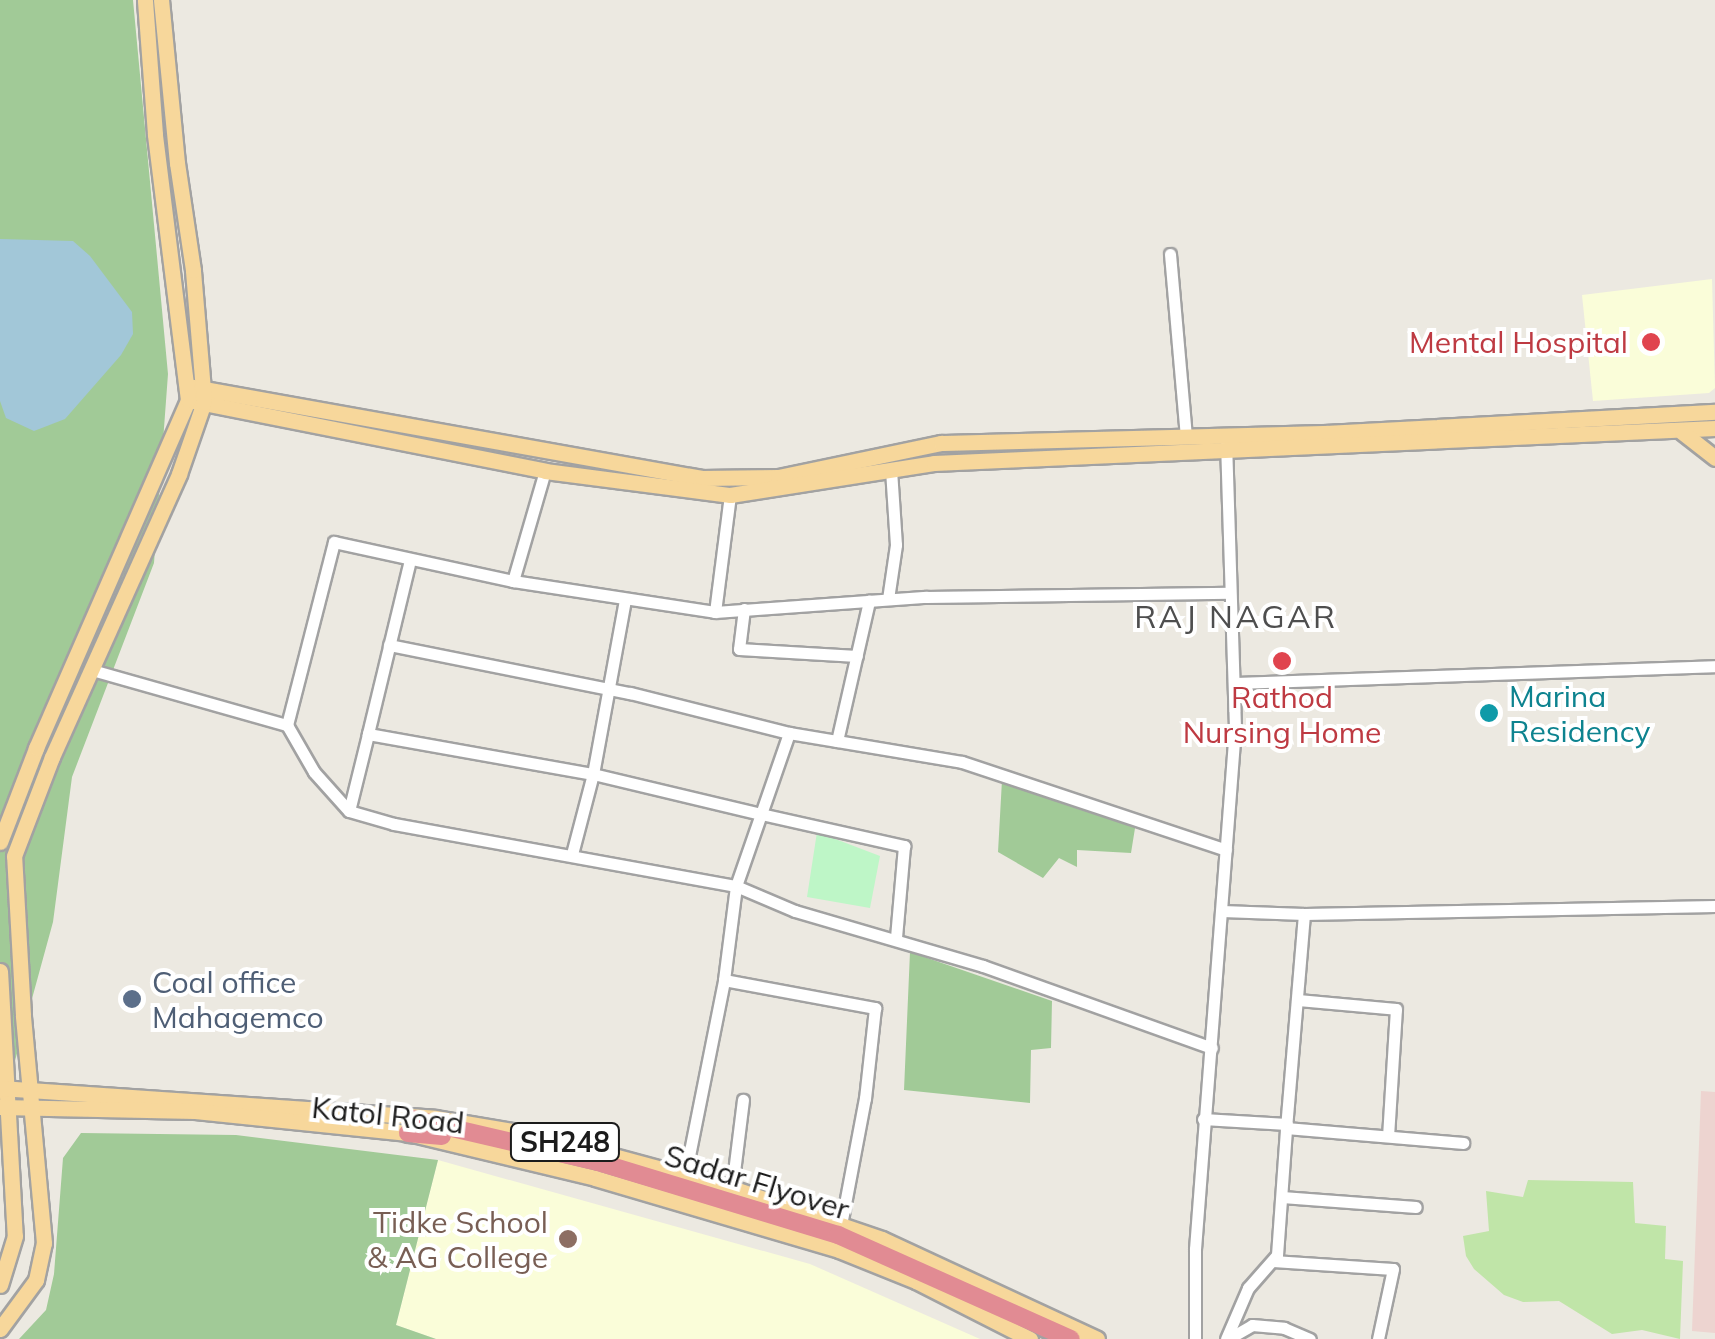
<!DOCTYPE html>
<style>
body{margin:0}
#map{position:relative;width:1715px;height:1339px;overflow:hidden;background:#ece9e1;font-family:Mulish,sans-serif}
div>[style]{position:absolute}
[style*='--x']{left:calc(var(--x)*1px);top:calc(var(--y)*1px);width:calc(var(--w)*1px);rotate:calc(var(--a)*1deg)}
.commercial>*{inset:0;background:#edd4d0}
.education>*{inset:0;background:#fafdd9}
.grass>*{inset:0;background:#c0e5a8}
.forest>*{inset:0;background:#a1ca97}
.park>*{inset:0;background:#bef6c7}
.water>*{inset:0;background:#a2c7d8}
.roads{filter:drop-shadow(2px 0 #a2a2a2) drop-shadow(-2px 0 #a2a2a2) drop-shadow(0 2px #a2a2a2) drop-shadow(0 -2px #a2a2a2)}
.minor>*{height:11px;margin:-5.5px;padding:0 5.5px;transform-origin:5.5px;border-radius:5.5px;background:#fff}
.major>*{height:15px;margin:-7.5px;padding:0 7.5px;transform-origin:7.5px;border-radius:7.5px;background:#f7d79b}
.highway>*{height:18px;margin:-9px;padding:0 9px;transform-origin:9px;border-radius:9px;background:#e18b93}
.dots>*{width:28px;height:28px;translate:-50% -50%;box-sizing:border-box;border:5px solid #fff;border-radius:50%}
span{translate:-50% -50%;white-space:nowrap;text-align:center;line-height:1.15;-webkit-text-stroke:8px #fff;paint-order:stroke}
.shield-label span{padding:2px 8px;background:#fff;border:2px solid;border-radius:8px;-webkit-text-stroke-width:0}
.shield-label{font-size:28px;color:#1b1b1b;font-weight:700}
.health-label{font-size:30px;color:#be3a42}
.right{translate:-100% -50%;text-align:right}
.culture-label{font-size:30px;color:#0d838f}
.left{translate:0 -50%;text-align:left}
.service-label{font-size:30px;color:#4e5e75}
.street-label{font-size:30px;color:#1b1b1b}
.education-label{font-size:30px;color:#785e54}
.neighbourhood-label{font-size:32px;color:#4e4e4e;letter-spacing:2.5px}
</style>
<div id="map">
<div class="commercial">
<div style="clip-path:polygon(1701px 1091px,1715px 1092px,1715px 1333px,1692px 1331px)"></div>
</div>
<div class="education">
<div style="clip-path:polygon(1712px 279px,1715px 388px,1709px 393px,1593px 401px,1582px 295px)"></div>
<div style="clip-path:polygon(438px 1160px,810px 1264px,980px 1339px,436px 1339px,396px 1325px)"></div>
</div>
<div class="grass">
<div style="clip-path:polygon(1528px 1180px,1633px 1182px,1635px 1223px,1666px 1226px,1665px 1259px,1683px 1261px,1680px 1339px,1642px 1330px,1612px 1334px,1559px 1301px,1523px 1302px,1504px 1295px,1474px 1269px,1466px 1256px,1463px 1236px,1489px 1231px,1486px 1191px,1523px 1197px)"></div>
</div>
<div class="forest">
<div style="clip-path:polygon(0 0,133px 0,168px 374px,154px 563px,72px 777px,53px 922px,10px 1079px,0 1077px)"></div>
<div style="clip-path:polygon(1002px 780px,1136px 822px,1131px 853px,1077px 850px,1077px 867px,1059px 858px,1043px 878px,998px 852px)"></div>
<div style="clip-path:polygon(910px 952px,1052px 1001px,1051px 1048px,1031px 1050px,1030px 1103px,904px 1090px)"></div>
<div style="clip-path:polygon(81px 1133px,236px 1135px,438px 1160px,396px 1325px,436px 1339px,19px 1339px,46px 1310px,54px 1274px,63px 1158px)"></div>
</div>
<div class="park">
<div style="clip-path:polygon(817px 832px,880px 856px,870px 908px,807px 897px)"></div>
</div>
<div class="water">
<div style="clip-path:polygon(0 239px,73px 241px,90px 256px,132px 312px,133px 334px,121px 355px,65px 419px,34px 431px,6px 418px,0 401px)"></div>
</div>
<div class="roads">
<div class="minor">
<div style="--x:1170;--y:254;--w:183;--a:85"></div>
<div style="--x:410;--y:560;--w:179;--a:103.6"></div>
<div style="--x:368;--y:734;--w:229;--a:10.1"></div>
<div style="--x:593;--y:774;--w:173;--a:13.4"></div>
<div style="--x:761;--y:814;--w:86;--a:-70.9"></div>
<div style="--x:789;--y:733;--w:175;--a:9.5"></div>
<div style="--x:962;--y:762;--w:278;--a:18.4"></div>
<div style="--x:513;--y:581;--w:115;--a:-73.8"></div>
<div style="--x:888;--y:599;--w:55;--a:-81.6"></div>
<div style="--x:896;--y:545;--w:75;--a:-93.8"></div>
<div style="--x:744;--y:609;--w:40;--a:97.1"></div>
<div style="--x:739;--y:649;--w:118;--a:3.4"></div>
<div style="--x:715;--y:612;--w:118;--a:-82.7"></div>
<div style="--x:389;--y:645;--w:246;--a:11.3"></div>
<div style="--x:630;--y:693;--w:164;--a:14.1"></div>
<div style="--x:92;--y:670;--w:203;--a:15.8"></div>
<div style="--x:287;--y:725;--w:54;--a:60.1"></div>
<div style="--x:314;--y:772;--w:52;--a:48.1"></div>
<div style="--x:349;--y:811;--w:47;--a:16.1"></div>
<div style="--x:394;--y:824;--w:348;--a:10.3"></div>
<div style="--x:736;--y:886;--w:64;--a:23"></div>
<div style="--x:795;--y:911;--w:196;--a:16.3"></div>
<div style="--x:983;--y:966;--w:243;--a:19.7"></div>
<div style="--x:1234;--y:683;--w:481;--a:-2"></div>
<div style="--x:287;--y:725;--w:189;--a:-75.6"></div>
<div style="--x:334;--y:542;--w:183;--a:12.3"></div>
<div style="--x:513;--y:581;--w:204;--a:8.7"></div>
<div style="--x:715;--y:612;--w:212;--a:-4.1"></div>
<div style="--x:926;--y:597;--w:304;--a:-0.8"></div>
<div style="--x:837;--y:741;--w:144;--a:-77.1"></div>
<div style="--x:349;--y:811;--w:79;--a:-76.1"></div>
<div style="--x:572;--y:854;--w:83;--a:-75.3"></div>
<div style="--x:593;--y:774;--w:177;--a:-79.6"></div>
<div style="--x:1222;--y:911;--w:82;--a:2.1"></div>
<div style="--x:1304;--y:914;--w:411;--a:-1.1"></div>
<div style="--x:1304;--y:914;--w:215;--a:94.8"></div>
<div style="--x:1286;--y:1128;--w:178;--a:4.8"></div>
<div style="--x:724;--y:980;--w:154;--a:10.5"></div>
<div style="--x:875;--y:1008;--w:91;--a:96.3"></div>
<div style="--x:865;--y:1098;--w:129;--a:100.7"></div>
<div style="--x:1298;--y:1000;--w:98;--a:5.2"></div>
<div style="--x:1396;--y:1009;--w:127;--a:93.6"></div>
<div style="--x:1203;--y:1119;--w:84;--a:3.4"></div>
<div style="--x:685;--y:1176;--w:200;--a:-78.7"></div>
<div style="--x:724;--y:980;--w:95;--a:-82.7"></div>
<div style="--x:736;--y:886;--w:76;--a:-70.9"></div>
<div style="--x:761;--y:814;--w:147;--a:12.6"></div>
<div style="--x:904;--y:846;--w:92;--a:95"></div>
<div style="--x:732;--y:1188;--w:89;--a:-82.9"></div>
<div style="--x:1282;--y:1197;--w:134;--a:4.3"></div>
<div style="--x:1273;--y:1261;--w:120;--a:3.8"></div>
<div style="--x:1393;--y:1269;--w:72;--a:102.1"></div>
<div style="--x:1195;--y:1339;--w:90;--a:-90"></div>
<div style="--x:1195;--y:1249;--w:523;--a:-85.61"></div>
<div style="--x:1235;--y:728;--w:284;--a:-91.8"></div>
<div style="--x:1226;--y:1339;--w:56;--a:-66.7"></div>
<div style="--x:1248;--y:1288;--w:44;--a:-48.7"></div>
<div style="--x:1277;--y:1255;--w:127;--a:-85.9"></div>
<div style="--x:1228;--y:1339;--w:28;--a:-30"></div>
<div style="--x:1252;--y:1325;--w:32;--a:5"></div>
<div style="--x:1284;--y:1328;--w:28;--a:23"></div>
</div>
<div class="major">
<div style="--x:187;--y:386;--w:523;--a:10.13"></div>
<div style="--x:702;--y:478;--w:76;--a:-0.8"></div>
<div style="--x:778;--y:477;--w:167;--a:-11.8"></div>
<div style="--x:941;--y:443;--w:384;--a:-1.5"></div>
<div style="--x:1325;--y:433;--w:391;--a:-3.1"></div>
<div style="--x:188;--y:400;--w:364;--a:11.2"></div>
<div style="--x:545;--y:471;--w:187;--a:7.4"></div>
<div style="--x:730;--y:495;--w:206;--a:-8.9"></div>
<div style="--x:934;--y:463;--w:782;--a:-2.57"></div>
<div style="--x:1682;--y:432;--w:42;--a:38.2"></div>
<div style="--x:0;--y:842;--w:101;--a:-69"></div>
<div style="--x:36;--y:748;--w:380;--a:-66.4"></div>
<div style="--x:188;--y:400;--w:268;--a:-97.1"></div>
<div style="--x:155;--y:134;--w:134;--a:-94.3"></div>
<div style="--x:0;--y:971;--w:265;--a:86.8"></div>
<div style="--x:15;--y:1236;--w:51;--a:107"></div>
<div style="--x:0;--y:1088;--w:436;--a:3.9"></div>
<div style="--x:435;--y:1118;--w:102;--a:9.6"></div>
<div style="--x:536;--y:1135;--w:203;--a:15.1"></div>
<div style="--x:732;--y:1188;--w:158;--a:18.8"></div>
<div style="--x:882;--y:1239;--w:237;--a:24.9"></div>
<div style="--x:0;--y:1107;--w:195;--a:1.2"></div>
<div style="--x:195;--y:1111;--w:214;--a:5.9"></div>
<div style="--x:408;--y:1133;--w:192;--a:13.5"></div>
<div style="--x:595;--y:1178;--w:254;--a:16.4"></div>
<div style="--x:839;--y:1250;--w:83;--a:21.9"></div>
<div style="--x:916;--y:1281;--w:128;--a:27"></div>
<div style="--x:0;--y:1329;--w:61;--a:-53.7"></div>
<div style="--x:36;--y:1280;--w:38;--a:-78"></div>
<div style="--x:44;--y:1243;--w:229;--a:-95.3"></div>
<div style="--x:23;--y:1015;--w:159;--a:-93.2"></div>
<div style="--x:14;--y:856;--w:106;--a:-69"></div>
<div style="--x:52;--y:757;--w:310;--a:-65.8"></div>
<div style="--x:179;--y:474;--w:76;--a:-70.9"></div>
<div style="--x:204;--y:402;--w:132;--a:-94.8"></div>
<div style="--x:193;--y:270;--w:108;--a:-98.5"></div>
<div style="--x:177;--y:163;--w:164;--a:-95.6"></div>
</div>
<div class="highway">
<div style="--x:413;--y:1119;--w:190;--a:13.1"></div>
<div style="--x:598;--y:1162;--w:251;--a:16.9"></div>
<div style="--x:838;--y:1235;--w:255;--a:24.1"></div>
<div style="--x:408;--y:1133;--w:34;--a:5"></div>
</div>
</div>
<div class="dots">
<div style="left:1651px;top:342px;background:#e0444e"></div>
<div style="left:1282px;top:661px;background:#e0444e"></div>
<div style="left:1489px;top:713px;background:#0f9aa8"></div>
<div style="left:132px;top:999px;background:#5c6f8a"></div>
<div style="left:568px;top:1239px;background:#8d6e63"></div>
</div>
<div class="shield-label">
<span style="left:565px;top:1142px">SH248</span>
</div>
<div class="health-label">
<span class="right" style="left:1628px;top:342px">Mental Hospital</span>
<span style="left:1282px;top:714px">Rathod<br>Nursing Home</span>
</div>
<div class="culture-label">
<span class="left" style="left:1509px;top:713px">Marina<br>Residency</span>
</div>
<div class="service-label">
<span class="left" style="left:152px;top:999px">Coal office<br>Mahagemco</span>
</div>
<div class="street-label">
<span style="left:388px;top:1115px;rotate:6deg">Katol Road</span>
<span style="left:757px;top:1182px;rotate:17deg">Sadar Flyover</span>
</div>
<div class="education-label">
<span class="right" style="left:548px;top:1239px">Tidke School<br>&amp; AG College</span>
</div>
<div class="neighbourhood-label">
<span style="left:1236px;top:616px">RAJ NAGAR</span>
</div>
</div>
